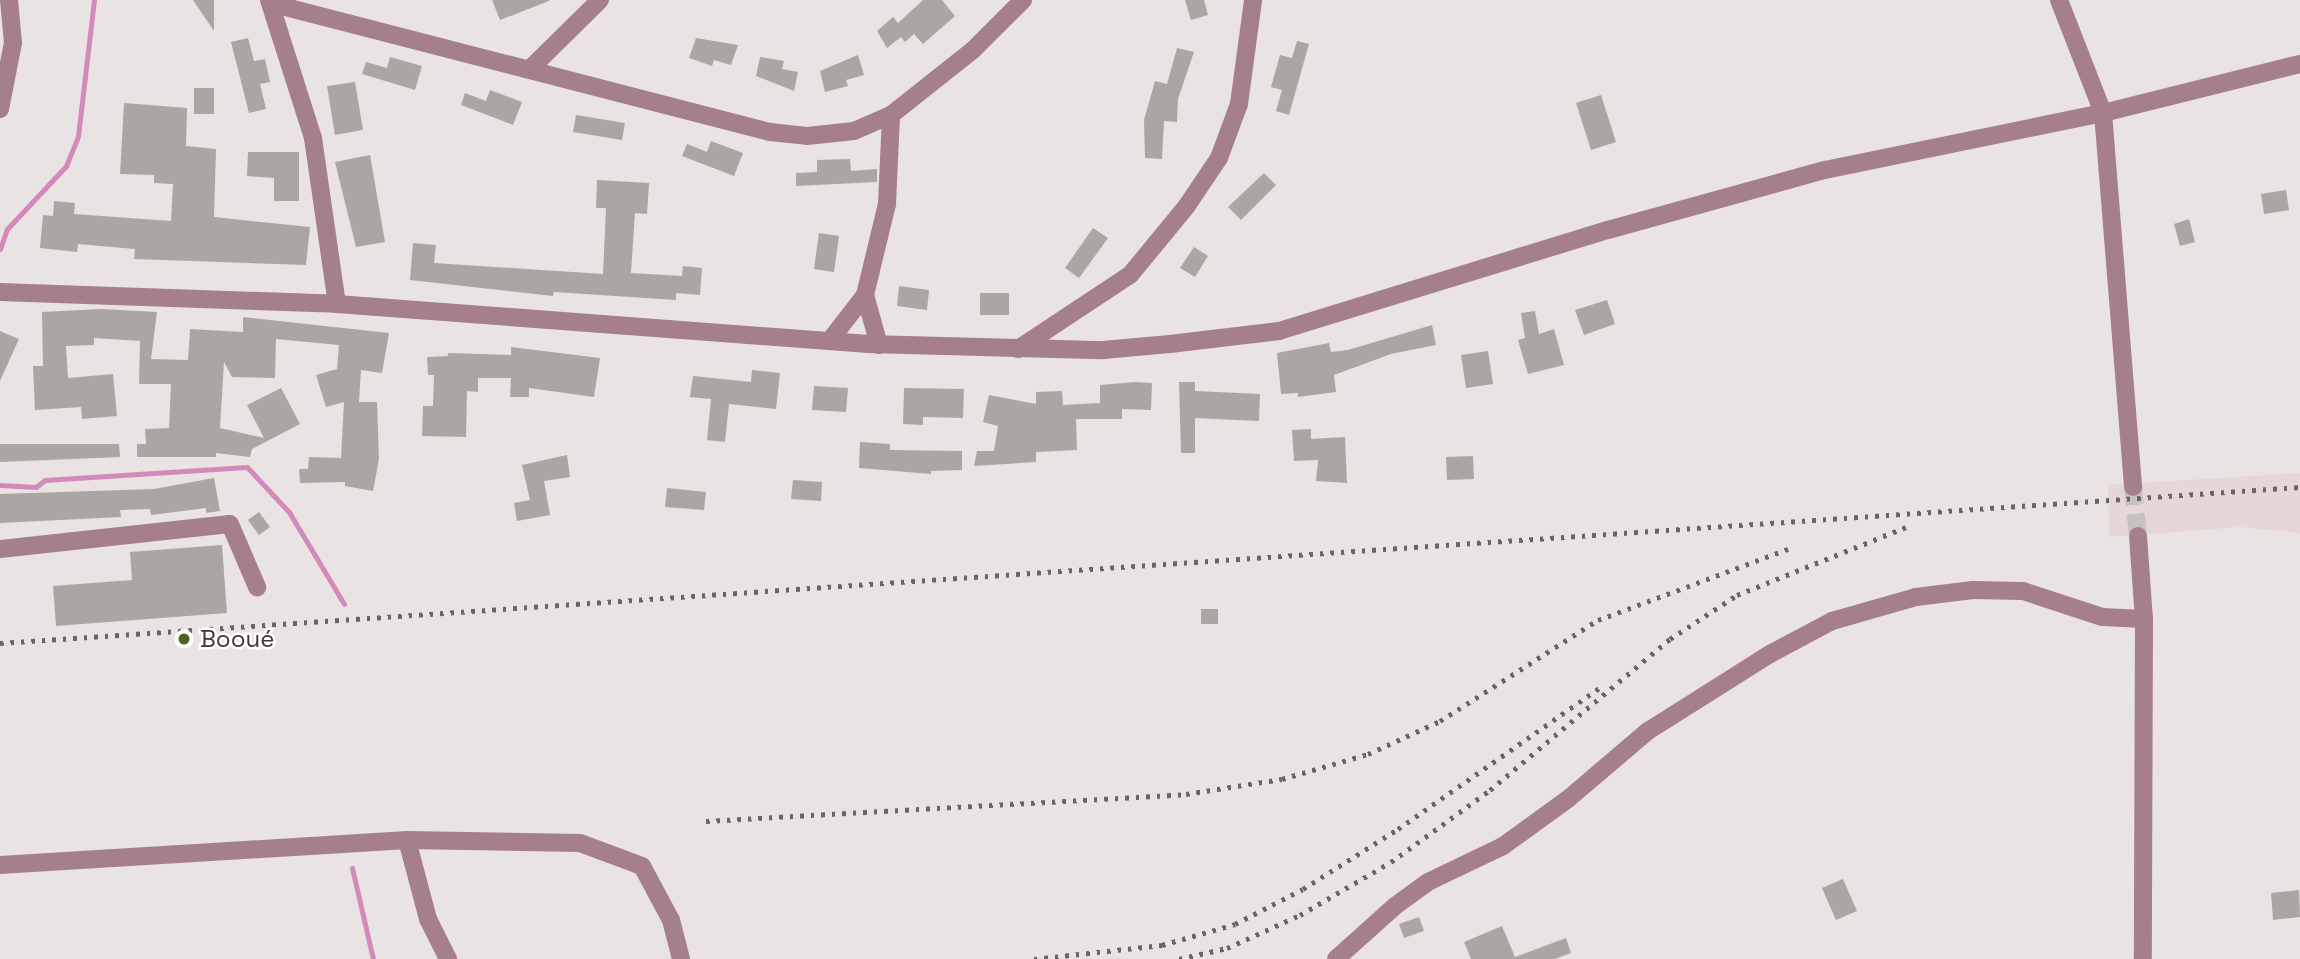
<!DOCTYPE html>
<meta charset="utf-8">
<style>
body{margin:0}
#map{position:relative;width:2300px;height:959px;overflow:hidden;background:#eae3e3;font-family:"Space Grotesk",sans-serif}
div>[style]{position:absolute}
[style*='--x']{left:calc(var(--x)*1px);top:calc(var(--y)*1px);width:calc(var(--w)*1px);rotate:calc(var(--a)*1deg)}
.built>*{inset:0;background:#e6d6d5}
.stream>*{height:5px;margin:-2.5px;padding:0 2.5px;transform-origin:2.5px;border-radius:2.5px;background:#d38abb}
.building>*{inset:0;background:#aba5a3}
.minor-tunnel>*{height:18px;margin-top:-9px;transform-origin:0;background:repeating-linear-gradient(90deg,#c7c1c1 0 18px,transparent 0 27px)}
.minor>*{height:18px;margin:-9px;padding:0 9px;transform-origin:9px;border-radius:9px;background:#a57f89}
.rail>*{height:5px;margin-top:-2.5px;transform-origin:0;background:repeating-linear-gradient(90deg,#686565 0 3.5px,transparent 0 10.5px)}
.dots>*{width:19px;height:19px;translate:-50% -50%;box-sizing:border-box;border:4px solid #fff;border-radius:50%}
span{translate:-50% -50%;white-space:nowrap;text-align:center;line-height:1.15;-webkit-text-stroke:5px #fff;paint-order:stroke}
.poi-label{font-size:24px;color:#393737}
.left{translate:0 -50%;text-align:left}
</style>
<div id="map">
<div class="built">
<div style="clip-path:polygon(2300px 473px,2300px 533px,2240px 527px,2109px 537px,2108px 485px)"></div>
</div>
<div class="stream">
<div style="--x:0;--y:249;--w:21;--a:-71"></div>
<div style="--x:7;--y:229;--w:86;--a:-46.9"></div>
<div style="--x:66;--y:166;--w:32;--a:-68"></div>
<div style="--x:78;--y:136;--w:137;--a:-83.3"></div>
<div style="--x:0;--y:485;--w:36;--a:3"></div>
<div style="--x:36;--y:487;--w:11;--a:-38"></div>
<div style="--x:45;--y:480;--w:202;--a:-3.7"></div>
<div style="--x:247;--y:467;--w:62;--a:47"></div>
<div style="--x:289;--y:512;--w:107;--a:59.1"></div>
<div style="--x:352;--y:868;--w:93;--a:77"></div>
</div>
<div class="building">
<div style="clip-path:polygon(193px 0,214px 0,214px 31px)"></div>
<div style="clip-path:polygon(492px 0,549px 0,549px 1px,500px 20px)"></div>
<div style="clip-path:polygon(923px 0,942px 0,955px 16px,923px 44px,914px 34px,905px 42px,901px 37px,887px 48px,877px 31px,893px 17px,898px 23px)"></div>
<div style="clip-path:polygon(1185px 0,1204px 0,1208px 15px,1191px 20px)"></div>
<div style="clip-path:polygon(248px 38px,254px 61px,265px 59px,270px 82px,260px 84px,266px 109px,249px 113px,231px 42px)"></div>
<div style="clip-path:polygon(696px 38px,738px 45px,731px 65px,714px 60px,712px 66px,689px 58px)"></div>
<div style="clip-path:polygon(1297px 41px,1309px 44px,1289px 115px,1276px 111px,1282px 90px,1271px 87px,1280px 55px,1292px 58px)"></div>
<div style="clip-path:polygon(1177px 48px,1194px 52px,1178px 99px,1177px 122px,1164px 121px,1162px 159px,1145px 158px,1144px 120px,1155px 81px,1167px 84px)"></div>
<div style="clip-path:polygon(858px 55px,864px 75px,846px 80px,848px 86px,825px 92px,820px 71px)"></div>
<div style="clip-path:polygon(390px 57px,422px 66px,415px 90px,362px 74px,366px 62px,387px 68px)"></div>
<div style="clip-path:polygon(760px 57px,784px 61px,782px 69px,798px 72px,794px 91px,756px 76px)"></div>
<div style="clip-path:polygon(355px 82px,363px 130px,335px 135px,327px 86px)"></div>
<div style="clip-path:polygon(194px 88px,214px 88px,214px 114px,194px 114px)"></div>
<div style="clip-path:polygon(490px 90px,522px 102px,513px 125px,461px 105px,465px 93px,486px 101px)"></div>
<div style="clip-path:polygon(1601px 95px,1616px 142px,1591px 150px,1576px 103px)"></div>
<div style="clip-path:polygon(124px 103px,187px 108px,186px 146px,216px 149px,214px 217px,310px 227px,306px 265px,134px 259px,135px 249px,78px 244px,77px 252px,40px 248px,43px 215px,53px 216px,54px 201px,75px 203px,74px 214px,171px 221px,173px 184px,154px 183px,154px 175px,120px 174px)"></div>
<div style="clip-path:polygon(576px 115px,625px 123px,622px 140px,573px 132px)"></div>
<div style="clip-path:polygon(711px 141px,743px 153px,734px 176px,682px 156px,687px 144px,707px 152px)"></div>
<div style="clip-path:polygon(248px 152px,299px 152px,299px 201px,274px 201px,274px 178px,247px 176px)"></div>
<div style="clip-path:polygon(370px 155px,385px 242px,356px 247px,335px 162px)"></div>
<div style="clip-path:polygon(850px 159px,851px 171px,877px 169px,877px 182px,796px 186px,796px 173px,817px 172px,817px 160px)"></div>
<div style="clip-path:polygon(1264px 173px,1276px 185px,1241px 220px,1228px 207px)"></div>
<div style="clip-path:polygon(597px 180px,649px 183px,647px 214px,635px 213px,631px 273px,682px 276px,683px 266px,702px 268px,700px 295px,676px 293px,676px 300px,554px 292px,553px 296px,410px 280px,413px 243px,436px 245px,434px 263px,603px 274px,606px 208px,596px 208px)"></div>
<div style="clip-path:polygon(2286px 190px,2289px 210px,2264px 214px,2261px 194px)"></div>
<div style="clip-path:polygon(2189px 219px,2195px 242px,2180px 246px,2174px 224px)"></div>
<div style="clip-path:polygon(1093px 228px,1108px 238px,1079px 278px,1065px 268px)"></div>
<div style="clip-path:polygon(819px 233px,839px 236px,834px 272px,814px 269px)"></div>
<div style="clip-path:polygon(1194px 247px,1208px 256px,1195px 277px,1180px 268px)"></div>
<div style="clip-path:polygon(899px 286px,929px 290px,927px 310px,897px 306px)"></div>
<div style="clip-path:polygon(980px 293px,1009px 293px,1009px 315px,980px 315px)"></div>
<div style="clip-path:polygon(1607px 300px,1615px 324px,1584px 335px,1575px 310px)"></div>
<div style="clip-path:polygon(101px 309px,157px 312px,151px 359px,188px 360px,190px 329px,243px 332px,243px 317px,389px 333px,382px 373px,361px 370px,359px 402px,377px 402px,379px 459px,373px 491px,345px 486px,345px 482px,300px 483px,299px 469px,308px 469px,309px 457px,341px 458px,344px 402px,326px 407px,316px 375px,337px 369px,339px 345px,276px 339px,275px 378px,232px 377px,224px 362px,220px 428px,264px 438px,247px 405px,281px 388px,300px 424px,252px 449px,250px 457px,216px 453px,216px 457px,137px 457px,137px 444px,146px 444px,145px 429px,169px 428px,171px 384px,139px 384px,140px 341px,94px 338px,94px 345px,66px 346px,68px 378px,113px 374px,117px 416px,82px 419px,81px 407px,35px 410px,33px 366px,43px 366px,42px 312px)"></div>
<div style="clip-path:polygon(1535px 311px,1539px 334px,1554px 329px,1564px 365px,1528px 374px,1518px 340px,1525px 338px,1521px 313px)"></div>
<div style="clip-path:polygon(1432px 325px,1436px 345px,1391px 354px,1334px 375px,1336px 392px,1298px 397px,1298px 393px,1281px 394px,1277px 353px,1329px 343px,1331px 352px,1348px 350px)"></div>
<div style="clip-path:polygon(0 331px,19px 339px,0 381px)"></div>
<div style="clip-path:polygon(511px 347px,600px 358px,594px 397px,529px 388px,529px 397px,510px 397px,511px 378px,478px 378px,478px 392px,467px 391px,466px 437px,422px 436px,423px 406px,433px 406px,434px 375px,428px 375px,427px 357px,448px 356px,448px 353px,511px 355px)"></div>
<div style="clip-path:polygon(1488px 351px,1493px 384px,1466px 388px,1461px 355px)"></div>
<div style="clip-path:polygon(752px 370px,780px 373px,776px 409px,729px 404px,725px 442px,707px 440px,711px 399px,690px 397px,693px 376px,751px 382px)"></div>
<div style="clip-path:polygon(1135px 382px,1152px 383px,1151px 410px,1122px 409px,1122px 419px,1076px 419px,1077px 450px,1036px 452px,1036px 462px,974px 466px,977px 451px,994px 451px,998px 426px,983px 422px,989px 395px,1036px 404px,1036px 392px,1062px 391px,1063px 405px,1100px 403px,1100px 385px)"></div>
<div style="clip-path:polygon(1179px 382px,1195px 382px,1195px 391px,1260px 394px,1259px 421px,1195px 418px,1195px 453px,1181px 453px)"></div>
<div style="clip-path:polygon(814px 386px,848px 388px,846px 412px,812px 410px)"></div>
<div style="clip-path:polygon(904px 388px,964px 389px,963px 418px,923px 417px,923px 425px,903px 424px)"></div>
<div style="clip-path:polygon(1311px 429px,1311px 439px,1345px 437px,1347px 483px,1316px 481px,1318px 460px,1294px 461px,1292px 430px)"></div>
<div style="clip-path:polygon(860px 442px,890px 444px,890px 450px,962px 451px,962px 470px,931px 471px,931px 474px,859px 468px)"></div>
<div style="clip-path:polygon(0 444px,119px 444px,120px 457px,0 462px)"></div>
<div style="clip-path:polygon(567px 455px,570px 477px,544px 481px,550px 515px,517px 521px,514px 503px,530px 500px,522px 465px)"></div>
<div style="clip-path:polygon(1473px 456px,1474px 479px,1447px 480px,1446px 457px)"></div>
<div style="clip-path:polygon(214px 478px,220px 511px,206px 513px,206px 508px,151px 515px,150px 509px,120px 510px,121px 517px,0 523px,0 494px,154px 489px)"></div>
<div style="clip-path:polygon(793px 480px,822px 482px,821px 501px,791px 499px)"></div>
<div style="clip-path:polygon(667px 488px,706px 492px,704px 510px,665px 507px)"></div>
<div style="clip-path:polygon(259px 512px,270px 527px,259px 535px,248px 520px)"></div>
<div style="clip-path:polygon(222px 545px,227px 613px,56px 626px,53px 586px,132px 580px,130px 552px)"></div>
<div style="clip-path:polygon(1201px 609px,1218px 609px,1218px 624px,1201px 624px)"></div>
<div style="clip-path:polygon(1843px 879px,1857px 911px,1836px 920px,1822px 888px)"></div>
<div style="clip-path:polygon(2299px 890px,2300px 917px,2273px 920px,2271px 893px)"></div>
<div style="clip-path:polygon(1419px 917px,1424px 931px,1404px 938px,1399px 924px)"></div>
<div style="clip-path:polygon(1502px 926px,1515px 957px,1566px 938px,1571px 953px,1555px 959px,1471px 959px,1464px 942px)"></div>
</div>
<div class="minor-tunnel">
<div style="--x:2133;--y:487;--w:49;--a:84.2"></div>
</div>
<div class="minor">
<div style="--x:269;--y:0;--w:145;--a:72.3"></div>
<div style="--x:313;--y:138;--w:168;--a:81.8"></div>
<div style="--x:2059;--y:0;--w:121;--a:68.7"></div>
<div style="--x:2103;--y:113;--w:375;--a:85.4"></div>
<div style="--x:270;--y:3;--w:516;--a:14.47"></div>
<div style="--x:770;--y:132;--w:37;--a:6"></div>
<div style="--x:807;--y:136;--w:47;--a:-6.1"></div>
<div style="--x:854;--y:131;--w:40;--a:-23.4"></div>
<div style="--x:891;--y:115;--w:105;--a:-38.4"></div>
<div style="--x:973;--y:50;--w:71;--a:-45"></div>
<div style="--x:531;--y:68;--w:97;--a:-44.6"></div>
<div style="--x:0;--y:109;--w:67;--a:-78.9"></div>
<div style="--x:13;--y:43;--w:43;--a:-95.3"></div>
<div style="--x:0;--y:292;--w:337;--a:2"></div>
<div style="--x:337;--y:304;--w:533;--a:4.31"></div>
<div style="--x:868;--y:344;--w:235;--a:1.5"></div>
<div style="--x:1103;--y:350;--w:67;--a:-5.1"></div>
<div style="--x:1170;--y:344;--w:110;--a:-6.8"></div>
<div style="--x:1279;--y:331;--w:344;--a:-17.1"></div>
<div style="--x:1608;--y:230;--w:225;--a:-15.5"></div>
<div style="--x:1825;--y:170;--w:284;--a:-11.6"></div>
<div style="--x:2103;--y:113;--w:203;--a:-14"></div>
<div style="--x:865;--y:295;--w:52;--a:74.4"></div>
<div style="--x:831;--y:339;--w:56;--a:-52.3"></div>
<div style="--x:865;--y:295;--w:94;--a:-76.4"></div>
<div style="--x:887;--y:204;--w:89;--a:-87.4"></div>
<div style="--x:1018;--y:349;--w:134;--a:-33.5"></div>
<div style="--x:1130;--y:275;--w:88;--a:-50.5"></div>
<div style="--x:1186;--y:207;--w:59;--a:-56"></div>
<div style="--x:1219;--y:158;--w:58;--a:-69.7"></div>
<div style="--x:1239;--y:104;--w:105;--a:-82.3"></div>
<div style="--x:2138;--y:536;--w:83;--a:85.9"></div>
<div style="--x:2144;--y:619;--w:340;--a:90.2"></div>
<div style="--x:0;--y:549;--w:231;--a:-6.2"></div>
<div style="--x:230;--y:524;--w:69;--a:66.8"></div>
<div style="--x:407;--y:840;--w:82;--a:75.1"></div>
<div style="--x:428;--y:919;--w:45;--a:63.4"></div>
<div style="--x:0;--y:865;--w:408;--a:-3.5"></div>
<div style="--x:407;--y:840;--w:173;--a:1"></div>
<div style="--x:580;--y:843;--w:66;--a:20.4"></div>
<div style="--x:642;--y:866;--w:61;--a:61.8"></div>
<div style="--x:671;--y:920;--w:40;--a:75.6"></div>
<div style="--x:1336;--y:959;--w:79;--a:-41.9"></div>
<div style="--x:1395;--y:906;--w:41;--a:-36"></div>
<div style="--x:1428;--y:882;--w:83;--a:-25.6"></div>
<div style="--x:1503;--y:846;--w:80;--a:-35.9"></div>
<div style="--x:1568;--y:799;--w:105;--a:-40.4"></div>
<div style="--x:1648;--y:731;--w:144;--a:-32.3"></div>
<div style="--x:1770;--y:654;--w:70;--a:-28"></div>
<div style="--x:1832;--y:621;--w:87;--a:-15.9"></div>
<div style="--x:1916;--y:597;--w:57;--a:-7"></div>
<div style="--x:1973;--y:590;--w:50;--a:1.1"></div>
<div style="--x:2023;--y:591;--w:83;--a:18.2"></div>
<div style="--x:2102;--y:617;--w:42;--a:2.7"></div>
</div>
<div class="rail">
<div style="--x:0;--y:643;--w:2305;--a:-3.88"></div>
<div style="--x:706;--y:821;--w:481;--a:-3.2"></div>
<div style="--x:1186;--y:794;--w:97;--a:-8.9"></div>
<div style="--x:1282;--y:779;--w:90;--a:-16.2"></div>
<div style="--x:1368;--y:754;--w:79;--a:-24.6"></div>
<div style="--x:1440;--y:721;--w:188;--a:-32.6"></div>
<div style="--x:1598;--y:620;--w:203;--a:-20.5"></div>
<div style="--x:1034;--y:959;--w:129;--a:-6.2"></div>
<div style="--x:1162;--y:945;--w:76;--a:-16"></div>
<div style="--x:1235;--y:924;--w:76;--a:-27.2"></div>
<div style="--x:1303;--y:889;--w:112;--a:-32.3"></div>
<div style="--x:1398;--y:829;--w:251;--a:-35"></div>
<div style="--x:1179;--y:959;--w:49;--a:-12.9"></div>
<div style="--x:1227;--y:948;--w:80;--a:-24.3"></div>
<div style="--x:1300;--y:915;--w:105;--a:-30.2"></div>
<div style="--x:1391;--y:862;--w:122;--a:-36"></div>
<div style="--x:1490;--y:790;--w:235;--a:-40"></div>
<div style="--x:1670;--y:639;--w:80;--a:-33.3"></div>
<div style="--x:1737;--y:595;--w:182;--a:-21.9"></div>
</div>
<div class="dots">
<div style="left:184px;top:639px;background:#47681e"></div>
</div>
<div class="poi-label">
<span class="left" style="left:200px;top:639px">Booué</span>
</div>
</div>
